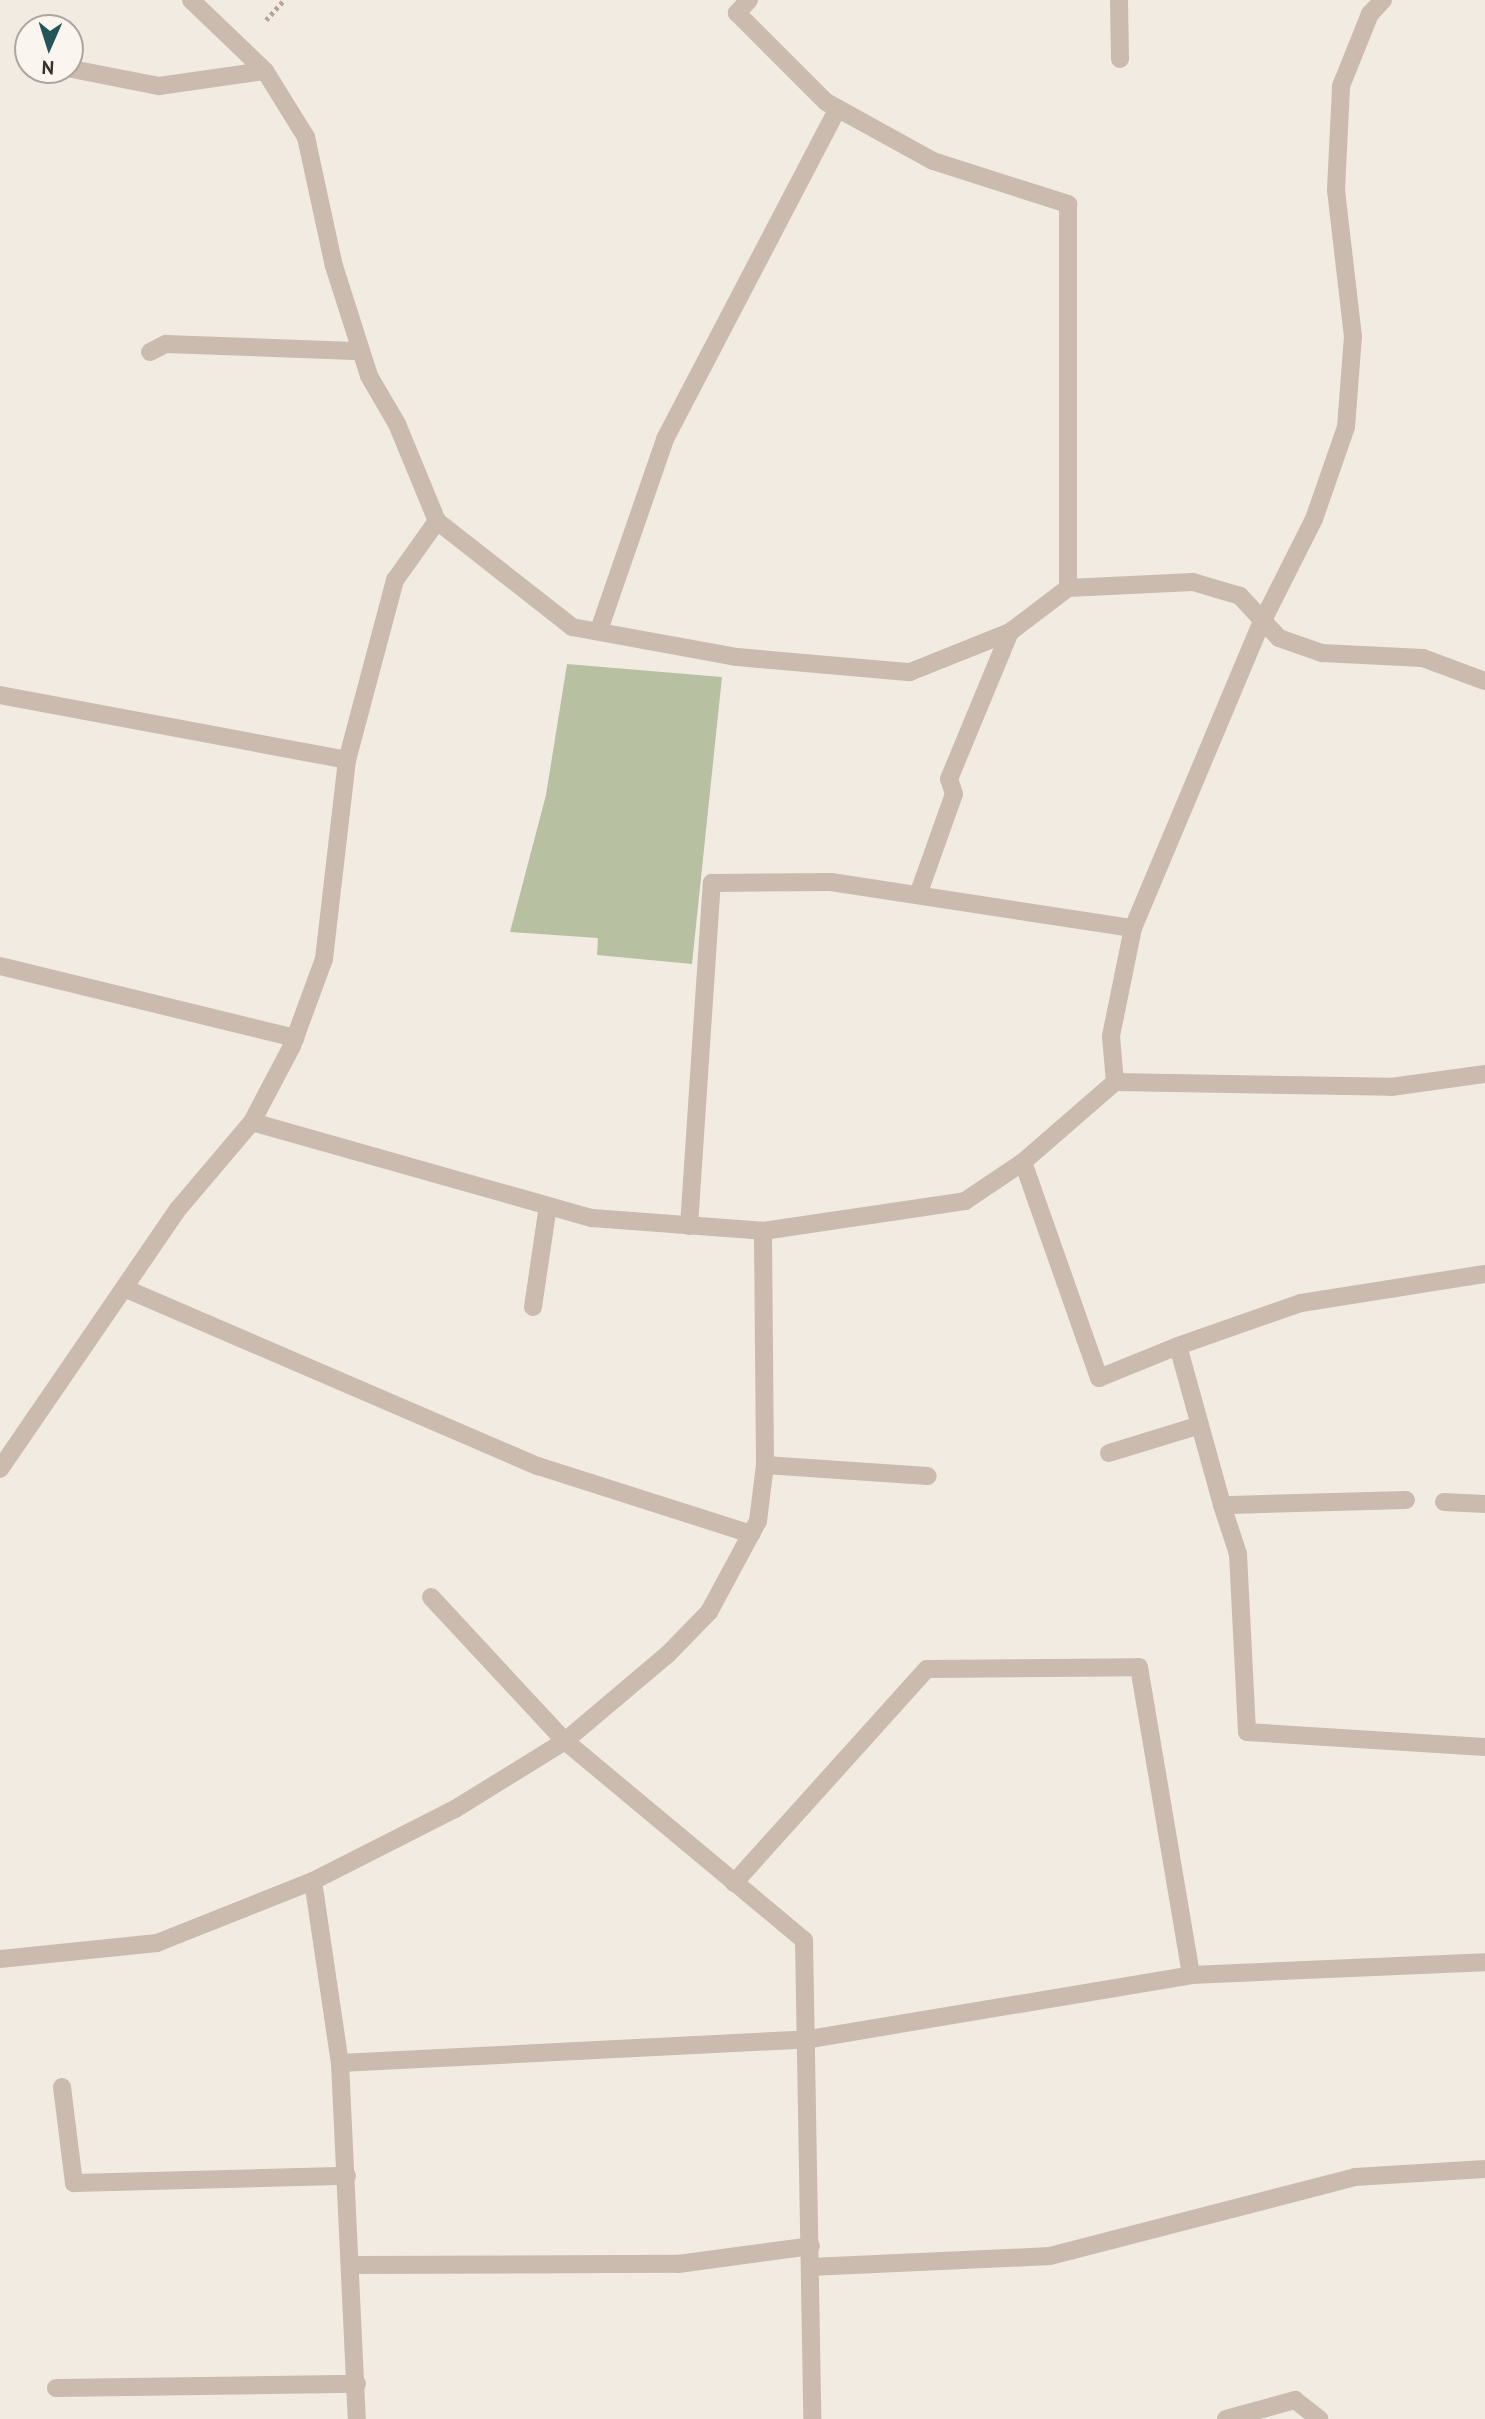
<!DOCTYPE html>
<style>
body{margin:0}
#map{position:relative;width:1485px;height:2419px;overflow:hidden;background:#f2ebe2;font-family:"PT Sans",sans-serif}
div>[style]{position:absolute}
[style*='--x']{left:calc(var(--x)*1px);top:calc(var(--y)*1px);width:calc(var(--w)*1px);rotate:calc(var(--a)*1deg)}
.green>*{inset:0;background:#b7c1a2}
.path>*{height:4.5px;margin-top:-2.25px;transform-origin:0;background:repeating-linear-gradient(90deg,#b6a598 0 3.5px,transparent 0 7px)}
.lane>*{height:18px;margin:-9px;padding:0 9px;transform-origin:9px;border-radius:9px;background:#cabbae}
.street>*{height:18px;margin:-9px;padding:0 9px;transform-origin:9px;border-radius:9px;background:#cabbae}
span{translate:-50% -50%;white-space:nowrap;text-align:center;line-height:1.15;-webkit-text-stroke:6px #faf5ee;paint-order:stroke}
.north{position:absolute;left:14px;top:14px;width:70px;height:70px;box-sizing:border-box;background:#faf5ee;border:2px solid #ada6a0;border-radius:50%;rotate:183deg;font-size:19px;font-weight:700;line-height:28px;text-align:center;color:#3a302c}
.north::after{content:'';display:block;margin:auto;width:24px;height:32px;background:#235559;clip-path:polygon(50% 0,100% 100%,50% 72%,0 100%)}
</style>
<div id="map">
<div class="green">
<div style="clip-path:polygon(567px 664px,722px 677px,692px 964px,597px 955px,598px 938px,510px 932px,546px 795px)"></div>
</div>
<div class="path">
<div style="--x:266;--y:20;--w:27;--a:-48"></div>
</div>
<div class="lane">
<div style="--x:749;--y:0;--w:18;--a:133"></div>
<div style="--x:737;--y:13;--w:126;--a:45"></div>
<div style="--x:826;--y:102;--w:122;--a:28.9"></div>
<div style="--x:933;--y:161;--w:142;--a:17.7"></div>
<div style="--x:1068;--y:204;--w:384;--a:90"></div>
<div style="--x:1119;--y:0;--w:59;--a:89"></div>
<div style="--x:72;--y:69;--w:89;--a:11.1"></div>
<div style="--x:159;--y:86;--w:107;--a:-8.1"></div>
<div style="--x:150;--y:352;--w:18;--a:-27"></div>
<div style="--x:166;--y:344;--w:195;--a:2.1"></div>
<div style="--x:437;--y:521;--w:172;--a:38.1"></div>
<div style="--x:572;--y:627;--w:168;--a:10.3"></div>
<div style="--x:737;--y:657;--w:174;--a:5"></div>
<div style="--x:910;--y:672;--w:108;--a:-21.8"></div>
<div style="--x:1010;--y:632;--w:73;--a:-37.2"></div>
<div style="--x:1068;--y:588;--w:125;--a:-2.7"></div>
<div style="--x:1193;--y:582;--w:49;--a:16.6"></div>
<div style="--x:1240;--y:596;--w:57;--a:47.1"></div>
<div style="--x:1279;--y:638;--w:46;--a:19.2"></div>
<div style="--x:1322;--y:653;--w:101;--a:2.8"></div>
<div style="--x:1423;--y:658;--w:66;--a:20.4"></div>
<div style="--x:599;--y:630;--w:202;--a:-70.9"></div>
<div style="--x:665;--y:439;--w:373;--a:-62.4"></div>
<div style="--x:918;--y:895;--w:107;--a:-70.4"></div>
<div style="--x:954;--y:794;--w:16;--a:-108"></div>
<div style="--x:949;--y:779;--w:159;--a:-67.5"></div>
<div style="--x:0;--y:966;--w:304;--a:13.7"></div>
<div style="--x:1115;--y:1082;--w:46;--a:-95"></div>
<div style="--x:1111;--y:1036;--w:110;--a:-78.5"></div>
<div style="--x:1133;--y:928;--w:330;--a:-67.2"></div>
<div style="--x:1261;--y:624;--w:118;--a:-63.2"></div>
<div style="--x:1314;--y:519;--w:97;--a:-70.8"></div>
<div style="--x:1346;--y:427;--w:90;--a:-85.6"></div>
<div style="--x:1353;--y:337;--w:148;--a:-96.6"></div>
<div style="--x:1336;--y:190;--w:104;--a:-87.2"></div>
<div style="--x:1341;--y:86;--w:78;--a:-68.1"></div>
<div style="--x:1370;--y:14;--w:19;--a:-47"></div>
<div style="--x:689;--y:1226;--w:344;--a:-86.2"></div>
<div style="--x:712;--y:883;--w:119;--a:-0.5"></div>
<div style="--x:831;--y:882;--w:305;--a:8.7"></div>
<div style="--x:124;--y:1288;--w:451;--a:23.3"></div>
<div style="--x:538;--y:1466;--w:224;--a:17.7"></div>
<div style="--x:533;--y:1307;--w:102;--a:-81.6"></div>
<div style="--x:1178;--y:1346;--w:130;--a:-19.3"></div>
<div style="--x:1301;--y:1303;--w:186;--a:-9"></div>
<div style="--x:1109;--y:1453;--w:95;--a:-17.1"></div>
<div style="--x:765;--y:1465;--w:163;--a:3.9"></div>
<div style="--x:1406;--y:1500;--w:184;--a:178.4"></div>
<div style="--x:1222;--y:1505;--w:52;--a:71.9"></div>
<div style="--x:1238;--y:1554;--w:178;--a:87.1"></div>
<div style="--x:1247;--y:1732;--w:238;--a:3.6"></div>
<div style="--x:1444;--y:1502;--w:41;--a:2.8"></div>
<div style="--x:431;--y:1597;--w:197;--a:47.1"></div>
<div style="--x:734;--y:1883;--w:288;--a:-48"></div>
<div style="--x:927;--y:1669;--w:212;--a:-0.5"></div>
<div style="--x:1139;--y:1667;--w:312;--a:80.4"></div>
<div style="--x:62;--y:2087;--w:97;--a:82.9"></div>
<div style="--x:74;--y:2183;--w:273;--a:-1.5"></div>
<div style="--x:354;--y:2265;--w:324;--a:-0.2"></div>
<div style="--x:678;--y:2264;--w:134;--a:-7.7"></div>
<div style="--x:810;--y:2267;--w:240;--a:-2.6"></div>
<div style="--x:1050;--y:2256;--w:315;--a:-14.5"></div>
<div style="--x:1355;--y:2177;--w:130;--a:-3.5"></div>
<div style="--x:56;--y:2388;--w:301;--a:-0.8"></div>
<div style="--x:1226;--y:2419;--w:72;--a:-15.4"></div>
<div style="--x:1295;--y:2400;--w:31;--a:38"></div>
</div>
<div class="street">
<div style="--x:191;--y:0;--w:103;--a:43.8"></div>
<div style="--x:265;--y:71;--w:78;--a:58.2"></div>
<div style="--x:306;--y:137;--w:132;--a:77.8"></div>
<div style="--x:334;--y:266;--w:115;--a:72.3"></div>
<div style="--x:369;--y:376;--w:56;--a:59.7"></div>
<div style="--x:397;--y:424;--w:105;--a:67.6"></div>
<div style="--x:437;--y:521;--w:72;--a:125.4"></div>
<div style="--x:395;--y:580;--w:186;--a:104.9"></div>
<div style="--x:347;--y:760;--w:200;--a:96.6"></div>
<div style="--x:324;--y:959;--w:93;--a:110.2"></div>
<div style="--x:292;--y:1046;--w:86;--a:117.8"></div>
<div style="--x:0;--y:695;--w:353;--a:10.6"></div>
<div style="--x:1023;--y:1162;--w:229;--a:70.6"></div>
<div style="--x:1099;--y:1378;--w:85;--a:-22.1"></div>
<div style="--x:1178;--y:1346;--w:165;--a:74.5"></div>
<div style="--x:0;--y:1469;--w:316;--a:-55.6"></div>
<div style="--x:179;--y:1208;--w:113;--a:-49.7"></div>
<div style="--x:252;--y:1122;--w:353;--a:15.8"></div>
<div style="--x:592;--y:1218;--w:171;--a:4.3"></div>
<div style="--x:763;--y:1231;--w:204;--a:-8.4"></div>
<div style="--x:965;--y:1201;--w:70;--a:-33.9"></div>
<div style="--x:1023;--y:1162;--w:122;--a:-41"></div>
<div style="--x:1115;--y:1082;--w:276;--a:1"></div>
<div style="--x:1391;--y:1087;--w:95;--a:-7.9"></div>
<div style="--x:565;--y:1741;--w:311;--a:39.8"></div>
<div style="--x:804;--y:1940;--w:479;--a:89"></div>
<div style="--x:313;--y:1881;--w:184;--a:81.6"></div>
<div style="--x:340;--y:2063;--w:356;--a:87.3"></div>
<div style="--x:0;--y:1959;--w:158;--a:-5.8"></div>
<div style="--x:157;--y:1943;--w:168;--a:-21.7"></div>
<div style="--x:313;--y:1881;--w:159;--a:-26.9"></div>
<div style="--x:455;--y:1809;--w:129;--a:-31.7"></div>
<div style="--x:565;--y:1741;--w:135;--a:-40.2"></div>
<div style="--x:668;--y:1654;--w:59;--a:-45.7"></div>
<div style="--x:709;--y:1612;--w:103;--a:-61.7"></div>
<div style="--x:758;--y:1521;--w:56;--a:-82.9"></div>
<div style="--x:765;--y:1465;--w:234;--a:-90.5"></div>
<div style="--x:340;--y:2063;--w:471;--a:-2.9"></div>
<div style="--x:810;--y:2039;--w:386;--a:-9.5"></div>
<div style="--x:1191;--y:1975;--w:294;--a:-2.5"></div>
</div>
<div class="north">N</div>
</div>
